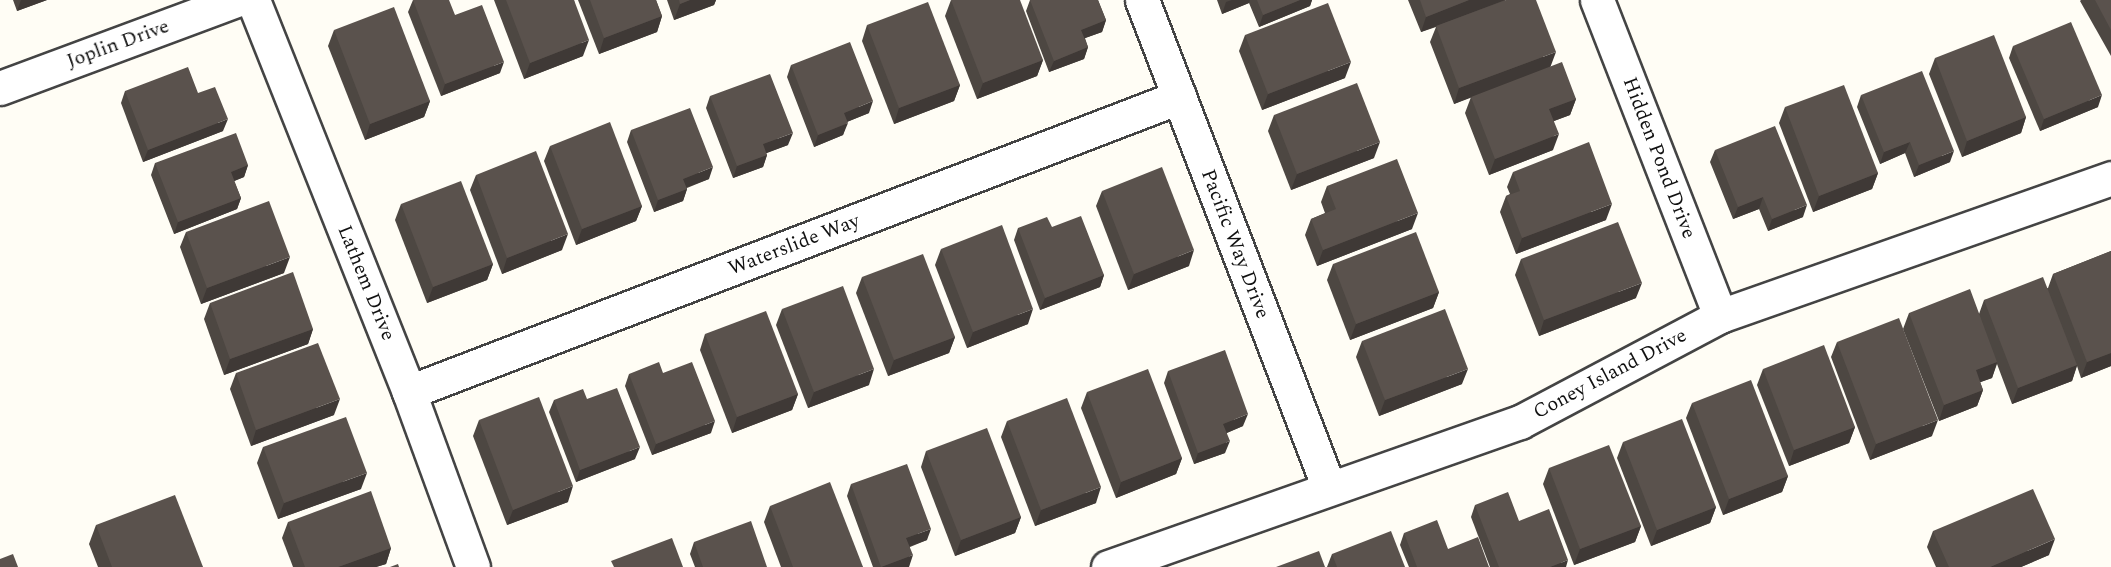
<!DOCTYPE html>
<style>
body{margin:0}
#map{position:relative;width:2111px;height:567px;overflow:hidden;background:#fffdf5;font-family:Spectral,serif}
div>[style]{position:absolute}
[style*='--x']{left:calc(var(--x)*1px);top:calc(var(--y)*1px);width:calc(var(--w)*1px);rotate:calc(var(--a)*1deg)}
.roads{filter:drop-shadow(2px 0 #444) drop-shadow(-2px 0 #444) drop-shadow(0 2px #444) drop-shadow(0 -2px #444)}
.minor>*{height:33px;margin:-16.5px;padding:0 16.5px;transform-origin:16.5px;border-radius:16.5px;background:#fff}
.wall>*{inset:0;background:#4d4742}
.shaded-wall>*{inset:0;background:#3f3936}
.building>*{inset:0;background:#5a524d}
span{translate:-50% -50%;white-space:nowrap;text-align:center;line-height:1.15;-webkit-text-stroke:6px #fff;paint-order:stroke}
.street-label{font-size:20px;color:#111}
</style>
<div id="map">
<div class="roads">
<div class="minor">
<div style="--x:253;--y:0;--w:422;--a:68.3"></div>
<div style="--x:409;--y:392;--w:186;--a:69.9"></div>
<div style="--x:1142;--y:0;--w:523;--a:69.03"></div>
<div style="--x:1597;--y:0;--w:339;--a:68.7"></div>
<div style="--x:0;--y:88;--w:252;--a:-20.4"></div>
<div style="--x:409;--y:392;--w:825;--a:-20.96"></div>
<div style="--x:1108;--y:567;--w:437;--a:-19.4"></div>
<div style="--x:1520;--y:422;--w:226;--a:-27.9"></div>
<div style="--x:1720;--y:316;--w:415;--a:-19.4"></div>
</div>
</div>
<div class="wall">
<div style="clip-path:polygon(13px 0,47px 0,17px 11px)"></div>
<div style="clip-path:polygon(413px 0,455px 15px,500px 73px,441px 96px,408px 12px)"></div>
<div style="clip-path:polygon(494px 0,574px 0,583px 56px,524px 79px)"></div>
<div style="clip-path:polygon(578px 0,656px 0,662px 16px,657px 32px,599px 54px)"></div>
<div style="clip-path:polygon(667px 0,716px 0,714px 5px,674px 20px)"></div>
<div style="clip-path:polygon(951px 0,1043px 60px,1037px 76px,977px 99px,945px 16px)"></div>
<div style="clip-path:polygon(1030px 0,1098px 0,1106px 20px,1102px 32px,1085px 38px,1088px 47px,1084px 59px,1049px 72px,1026px 11px)"></div>
<div style="clip-path:polygon(1217px 0,1312px 0,1310px 6px,1259px 27px,1249px 3px,1222px 14px)"></div>
<div style="clip-path:polygon(1408px 0,1505px 0,1550px 67px,1576px 99px,1570px 115px,1554px 121px,1553px 150px,1489px 175px,1465px 113px,1471px 97px,1454px 104px,1430px 42px,1436px 27px,1421px 32px)"></div>
<div style="clip-path:polygon(2081px 0,2111px 0,2111px 56px,2080px 1px)"></div>
<div style="clip-path:polygon(867px 25px,960px 85px,954px 101px,894px 124px,862px 41px)"></div>
<div style="clip-path:polygon(334px 30px,430px 101px,424px 117px,365px 140px,328px 46px)"></div>
<div style="clip-path:polygon(1245px 35px,1345px 78px,1262px 110px,1239px 51px)"></div>
<div style="clip-path:polygon(2013px 46px,2098px 107px,2040px 131px,2009px 58px)"></div>
<div style="clip-path:polygon(1935px 58px,2026px 117px,2021px 133px,1962px 157px,1929px 74px)"></div>
<div style="clip-path:polygon(791px 65px,869px 113px,847px 122px,843px 135px,814px 147px,787px 77px)"></div>
<div style="clip-path:polygon(125px 91px,198px 93px,223px 131px,143px 162px,121px 103px)"></div>
<div style="clip-path:polygon(1861px 95px,1950px 162px,1914px 177px,1905px 153px,1880px 164px,1857px 107px)"></div>
<div style="clip-path:polygon(710px 96px,788px 145px,766px 153px,767px 155px,763px 167px,733px 178px,706px 108px)"></div>
<div style="clip-path:polygon(1785px 107px,1878px 173px,1872px 189px,1813px 212px,1779px 123px)"></div>
<div style="clip-path:polygon(1274px 115px,1374px 158px,1291px 190px,1268px 131px)"></div>
<div style="clip-path:polygon(631px 130px,709px 179px,687px 188px,687px 189px,683px 201px,654px 212px,627px 142px)"></div>
<div style="clip-path:polygon(550px 146px,642px 206px,636px 221px,576px 245px,544px 161px)"></div>
<div style="clip-path:polygon(1715px 150px,1803px 217px,1768px 231px,1759px 209px,1733px 219px,1710px 162px)"></div>
<div style="clip-path:polygon(155px 163px,248px 165px,244px 177px,234px 181px,241px 198px,237px 209px,174px 234px,151px 175px)"></div>
<div style="clip-path:polygon(1513px 172px,1606px 220px,1516px 254px,1500px 212px,1506px 196px,1510px 194px,1507px 187px)"></div>
<div style="clip-path:polygon(476px 175px,562px 250px,502px 274px,470px 190px)"></div>
<div style="clip-path:polygon(1327px 186px,1412px 229px,1317px 266px,1305px 235px,1311px 219px,1325px 213px,1321px 202px)"></div>
<div style="clip-path:polygon(1102px 191px,1189px 266px,1128px 290px,1096px 206px)"></div>
<div style="clip-path:polygon(401px 204px,493px 264px,487px 280px,427px 303px,395px 220px)"></div>
<div style="clip-path:polygon(1052px 227px,1104px 275px,1100px 287px,1040px 310px,1014px 240px,1018px 228px)"></div>
<div style="clip-path:polygon(186px 232px,284px 273px,201px 304px,180px 247px)"></div>
<div style="clip-path:polygon(941px 249px,1028px 324px,967px 348px,935px 265px)"></div>
<div style="clip-path:polygon(2111px 251px,2111px 366px,2081px 378px,2077px 366px,2072px 381px,2012px 404px,1997px 364px,1992px 378px,1980px 382px,1983px 390px,1977px 406px,1939px 421px,1903px 329px,1909px 313px,1979px 314px,1984px 300px,2048px 288px,2053px 274px)"></div>
<div style="clip-path:polygon(1521px 259px,1636px 298px,1539px 336px,1515px 275px)"></div>
<div style="clip-path:polygon(1333px 264px,1439px 292px,1433px 308px,1350px 340px,1327px 280px)"></div>
<div style="clip-path:polygon(862px 277px,955px 337px,949px 353px,888px 376px,856px 293px)"></div>
<div style="clip-path:polygon(210px 303px,313px 329px,308px 344px,224px 375px,204px 319px)"></div>
<div style="clip-path:polygon(782px 309px,869px 385px,808px 408px,776px 325px)"></div>
<div style="clip-path:polygon(705px 334px,798px 394px,792px 410px,732px 433px,700px 350px)"></div>
<div style="clip-path:polygon(1362px 341px,1462px 384px,1379px 416px,1356px 357px)"></div>
<div style="clip-path:polygon(1837px 342px,1932px 436px,1870px 460px,1831px 357px)"></div>
<div style="clip-path:polygon(1763px 369px,1855px 427px,1849px 443px,1789px 466px,1757px 385px)"></div>
<div style="clip-path:polygon(1168px 371px,1243px 426px,1227px 433px,1225px 453px,1194px 464px,1164px 383px)"></div>
<div style="clip-path:polygon(236px 373px,334px 415px,251px 446px,230px 389px)"></div>
<div style="clip-path:polygon(663px 373px,711px 433px,652px 455px,625px 386px,629px 374px)"></div>
<div style="clip-path:polygon(1087px 392px,1182px 458px,1176px 474px,1116px 498px,1081px 408px)"></div>
<div style="clip-path:polygon(587px 399px,635px 459px,576px 482px,549px 412px,554px 400px)"></div>
<div style="clip-path:polygon(1692px 403px,1788px 476px,1782px 492px,1723px 515px,1686px 418px)"></div>
<div style="clip-path:polygon(479px 420px,568px 502px,507px 525px,473px 436px)"></div>
<div style="clip-path:polygon(1007px 421px,1096px 503px,1035px 526px,1001px 437px)"></div>
<div style="clip-path:polygon(1623px 442px,1716px 507px,1710px 523px,1651px 546px,1617px 458px)"></div>
<div style="clip-path:polygon(263px 447px,361px 489px,278px 519px,257px 463px)"></div>
<div style="clip-path:polygon(926px 451px,1021px 517px,1015px 533px,955px 556px,921px 467px)"></div>
<div style="clip-path:polygon(1549px 468px,1641px 526px,1635px 542px,1574px 565px,1543px 484px)"></div>
<div style="clip-path:polygon(851px 484px,927px 540px,910px 547px,909px 567px,873px 567px,847px 496px)"></div>
<div style="clip-path:polygon(1475px 505px,1519px 521px,1566px 567px,1490px 567px,1471px 517px)"></div>
<div style="clip-path:polygon(770px 506px,863px 567px,781px 567px,764px 522px)"></div>
<div style="clip-path:polygon(288px 522px,391px 548px,386px 564px,376px 567px,293px 567px,282px 538px)"></div>
<div style="clip-path:polygon(96px 525px,203px 567px,98px 567px,89px 544px)"></div>
<div style="clip-path:polygon(1933px 531px,2049px 555px,2021px 567px,1936px 567px,1927px 547px)"></div>
<div style="clip-path:polygon(1404px 533px,1448px 549px,1489px 567px,1409px 567px,1400px 545px)"></div>
<div style="clip-path:polygon(694px 542px,767px 567px,695px 567px,690px 554px)"></div>
<div style="clip-path:polygon(1332px 554px,1405px 567px,1327px 567px)"></div>
</div>
<div class="shaded-wall">
<div style="clip-path:polygon(21px 0,47px 0,17px 11px)"></div>
<div style="clip-path:polygon(690px 0,716px 0,714px 5px,674px 20px,680px 4px)"></div>
<div style="clip-path:polygon(1232px 0,1250px 0,1249px 3px,1222px 14px,1226px 2px)"></div>
<div style="clip-path:polygon(1300px 0,1312px 0,1310px 6px,1259px 27px,1263px 15px)"></div>
<div style="clip-path:polygon(1469px 0,1505px 0,1421px 32px,1426px 17px)"></div>
<div style="clip-path:polygon(662px 16px,657px 32px,599px 54px,604px 38px)"></div>
<div style="clip-path:polygon(1106px 20px,1102px 32px,1077px 41px,1081px 30px)"></div>
<div style="clip-path:polygon(589px 40px,583px 56px,524px 79px,530px 63px)"></div>
<div style="clip-path:polygon(1088px 47px,1084px 59px,1049px 72px,1054px 61px)"></div>
<div style="clip-path:polygon(1556px 52px,1550px 68px,1454px 104px,1459px 88px)"></div>
<div style="clip-path:polygon(1043px 60px,1037px 76px,977px 99px,983px 83px)"></div>
<div style="clip-path:polygon(504px 62px,500px 73px,441px 96px,445px 84px)"></div>
<div style="clip-path:polygon(1351px 62px,1345px 78px,1262px 110px,1268px 94px)"></div>
<div style="clip-path:polygon(960px 85px,954px 101px,894px 124px,899px 108px)"></div>
<div style="clip-path:polygon(2102px 95px,2098px 107px,2040px 131px,2044px 119px)"></div>
<div style="clip-path:polygon(1576px 99px,1570px 115px,1543px 125px,1549px 109px)"></div>
<div style="clip-path:polygon(430px 101px,424px 117px,365px 140px,370px 124px)"></div>
<div style="clip-path:polygon(873px 101px,869px 113px,839px 125px,844px 113px)"></div>
<div style="clip-path:polygon(2026px 117px,2021px 133px,1962px 157px,1967px 141px)"></div>
<div style="clip-path:polygon(228px 119px,223px 131px,143px 162px,148px 150px)"></div>
<div style="clip-path:polygon(848px 123px,843px 135px,814px 147px,818px 135px)"></div>
<div style="clip-path:polygon(793px 133px,788px 145px,759px 156px,763px 144px)"></div>
<div style="clip-path:polygon(1559px 134px,1553px 150px,1489px 175px,1495px 159px)"></div>
<div style="clip-path:polygon(1380px 142px,1374px 158px,1291px 190px,1297px 174px)"></div>
<div style="clip-path:polygon(1910px 142px,1905px 153px,1880px 164px,1884px 152px)"></div>
<div style="clip-path:polygon(1954px 151px,1950px 162px,1914px 177px,1919px 165px)"></div>
<div style="clip-path:polygon(767px 155px,763px 167px,733px 178px,737px 166px)"></div>
<div style="clip-path:polygon(248px 165px,244px 177px,227px 184px,231px 172px)"></div>
<div style="clip-path:polygon(713px 167px,709px 179px,679px 190px,683px 179px)"></div>
<div style="clip-path:polygon(1878px 173px,1872px 189px,1813px 212px,1819px 196px)"></div>
<div style="clip-path:polygon(687px 189px,683px 201px,654px 212px,658px 200px)"></div>
<div style="clip-path:polygon(1763px 197px,1759px 209px,1733px 219px,1738px 207px)"></div>
<div style="clip-path:polygon(241px 198px,237px 209px,174px 234px,178px 222px)"></div>
<div style="clip-path:polygon(1612px 204px,1606px 220px,1516px 254px,1522px 238px)"></div>
<div style="clip-path:polygon(1807px 205px,1803px 217px,1768px 231px,1772px 219px)"></div>
<div style="clip-path:polygon(642px 206px,636px 221px,576px 245px,582px 229px)"></div>
<div style="clip-path:polygon(1418px 213px,1412px 229px,1317px 266px,1323px 250px)"></div>
<div style="clip-path:polygon(568px 234px,562px 250px,502px 274px,507px 258px)"></div>
<div style="clip-path:polygon(1194px 250px,1189px 266px,1128px 290px,1134px 274px)"></div>
<div style="clip-path:polygon(290px 257px,284px 273px,201px 304px,207px 288px)"></div>
<div style="clip-path:polygon(493px 264px,487px 280px,427px 303px,433px 287px)"></div>
<div style="clip-path:polygon(1104px 275px,1100px 287px,1040px 310px,1045px 298px)"></div>
<div style="clip-path:polygon(1642px 283px,1636px 298px,1539px 336px,1544px 320px)"></div>
<div style="clip-path:polygon(1439px 292px,1433px 308px,1350px 340px,1356px 324px)"></div>
<div style="clip-path:polygon(1033px 309px,1028px 324px,967px 348px,973px 332px)"></div>
<div style="clip-path:polygon(313px 329px,308px 344px,224px 375px,230px 359px)"></div>
<div style="clip-path:polygon(955px 337px,949px 353px,888px 376px,894px 360px)"></div>
<div style="clip-path:polygon(2111px 353px,2111px 366px,2081px 378px,2087px 362px)"></div>
<div style="clip-path:polygon(1997px 362px,1992px 378px,1970px 386px,1976px 370px)"></div>
<div style="clip-path:polygon(2077px 365px,2072px 381px,2012px 404px,2018px 388px)"></div>
<div style="clip-path:polygon(874px 369px,869px 385px,808px 408px,814px 392px)"></div>
<div style="clip-path:polygon(1468px 369px,1462px 384px,1379px 416px,1385px 400px)"></div>
<div style="clip-path:polygon(1983px 390px,1977px 406px,1939px 421px,1944px 405px)"></div>
<div style="clip-path:polygon(798px 394px,792px 410px,732px 433px,737px 417px)"></div>
<div style="clip-path:polygon(340px 399px,334px 415px,251px 446px,256px 430px)"></div>
<div style="clip-path:polygon(1248px 414px,1243px 426px,1219px 436px,1223px 424px)"></div>
<div style="clip-path:polygon(1938px 420px,1932px 436px,1870px 460px,1876px 444px)"></div>
<div style="clip-path:polygon(715px 421px,711px 433px,652px 455px,656px 444px)"></div>
<div style="clip-path:polygon(1855px 427px,1849px 443px,1789px 466px,1794px 450px)"></div>
<div style="clip-path:polygon(1230px 441px,1225px 453px,1194px 464px,1198px 453px)"></div>
<div style="clip-path:polygon(640px 447px,635px 459px,576px 482px,580px 470px)"></div>
<div style="clip-path:polygon(1182px 458px,1176px 474px,1116px 498px,1121px 482px)"></div>
<div style="clip-path:polygon(367px 473px,361px 489px,278px 519px,284px 503px)"></div>
<div style="clip-path:polygon(1788px 476px,1782px 492px,1723px 515px,1729px 499px)"></div>
<div style="clip-path:polygon(573px 486px,568px 502px,507px 525px,513px 510px)"></div>
<div style="clip-path:polygon(1101px 487px,1096px 503px,1035px 526px,1041px 510px)"></div>
<div style="clip-path:polygon(1716px 507px,1710px 523px,1651px 546px,1657px 530px)"></div>
<div style="clip-path:polygon(1021px 517px,1015px 533px,955px 556px,961px 540px)"></div>
<div style="clip-path:polygon(1641px 526px,1635px 542px,1574px 565px,1580px 549px)"></div>
<div style="clip-path:polygon(931px 529px,927px 540px,902px 549px,906px 538px)"></div>
<div style="clip-path:polygon(2055px 539px,2049px 555px,2021px 567px,1990px 567px)"></div>
<div style="clip-path:polygon(391px 548px,386px 564px,376px 567px,338px 567px)"></div>
<div style="clip-path:polygon(913px 555px,909px 567px,881px 567px)"></div>
<div style="clip-path:polygon(1568px 560px,1566px 567px,1550px 567px)"></div>
</div>
<div class="building">
<div style="clip-path:polygon(413px 0,449px 0,455px 15px,482px 5px,504px 62px,445px 84px)"></div>
<div style="clip-path:polygon(506px 0,574px 0,589px 40px,530px 63px)"></div>
<div style="clip-path:polygon(590px 0,656px 0,662px 16px,604px 38px)"></div>
<div style="clip-path:polygon(679px 0,690px 0,680px 4px)"></div>
<div style="clip-path:polygon(951px 0,1020px 0,1043px 60px,983px 83px)"></div>
<div style="clip-path:polygon(1030px 0,1098px 0,1106px 20px,1081px 30px,1088px 47px,1054px 61px)"></div>
<div style="clip-path:polygon(1257px 0,1300px 0,1263px 15px)"></div>
<div style="clip-path:polygon(1420px 0,1469px 0,1426px 17px)"></div>
<div style="clip-path:polygon(1506px 0,1536px 0,1556px 52px,1459px 88px,1436px 26px)"></div>
<div style="clip-path:polygon(2095px 0,2111px 0,2111px 30px)"></div>
<div style="clip-path:polygon(928px 2px,960px 85px,899px 108px,867px 25px)"></div>
<div style="clip-path:polygon(1328px 3px,1351px 62px,1268px 94px,1245px 35px)"></div>
<div style="clip-path:polygon(394px 7px,430px 101px,370px 124px,334px 30px)"></div>
<div style="clip-path:polygon(2071px 22px,2102px 95px,2044px 119px,2013px 46px)"></div>
<div style="clip-path:polygon(1994px 35px,2026px 117px,1967px 141px,1935px 58px)"></div>
<div style="clip-path:polygon(850px 42px,873px 101px,844px 113px,848px 123px,818px 135px,791px 65px)"></div>
<div style="clip-path:polygon(1562px 62px,1576px 99px,1549px 109px,1559px 134px,1495px 159px,1471px 97px)"></div>
<div style="clip-path:polygon(188px 67px,198px 93px,215px 87px,228px 119px,148px 150px,125px 91px)"></div>
<div style="clip-path:polygon(1922px 71px,1954px 151px,1919px 165px,1910px 142px,1884px 152px,1861px 95px)"></div>
<div style="clip-path:polygon(770px 74px,793px 133px,763px 144px,767px 155px,737px 166px,710px 96px)"></div>
<div style="clip-path:polygon(1357px 83px,1380px 142px,1297px 174px,1274px 115px)"></div>
<div style="clip-path:polygon(1844px 85px,1878px 173px,1819px 196px,1785px 107px)"></div>
<div style="clip-path:polygon(690px 108px,713px 167px,683px 179px,687px 189px,658px 200px,631px 130px)"></div>
<div style="clip-path:polygon(610px 122px,642px 206px,582px 229px,550px 146px)"></div>
<div style="clip-path:polygon(1775px 126px,1807px 205px,1772px 219px,1763px 197px,1738px 207px,1715px 150px)"></div>
<div style="clip-path:polygon(236px 133px,248px 165px,231px 172px,241px 198px,178px 222px,155px 163px)"></div>
<div style="clip-path:polygon(1589px 142px,1612px 204px,1522px 238px,1506px 196px,1520px 191px,1513px 172px)"></div>
<div style="clip-path:polygon(536px 151px,568px 234px,507px 258px,476px 175px)"></div>
<div style="clip-path:polygon(1397px 159px,1418px 213px,1323px 250px,1311px 219px,1336px 209px,1327px 186px)"></div>
<div style="clip-path:polygon(1162px 167px,1194px 250px,1134px 274px,1102px 191px)"></div>
<div style="clip-path:polygon(461px 181px,493px 264px,433px 287px,401px 204px)"></div>
<div style="clip-path:polygon(269px 201px,290px 257px,207px 288px,186px 232px)"></div>
<div style="clip-path:polygon(1081px 216px,1104px 275px,1045px 298px,1018px 228px,1047px 217px,1052px 227px)"></div>
<div style="clip-path:polygon(1618px 222px,1642px 283px,1544px 320px,1521px 259px)"></div>
<div style="clip-path:polygon(1002px 225px,1033px 309px,973px 332px,941px 249px)"></div>
<div style="clip-path:polygon(1416px 232px,1439px 292px,1356px 324px,1333px 264px)"></div>
<div style="clip-path:polygon(2111px 251px,2111px 353px,2087px 362px,2053px 274px)"></div>
<div style="clip-path:polygon(923px 254px,955px 337px,894px 360px,862px 277px)"></div>
<div style="clip-path:polygon(293px 272px,313px 329px,230px 359px,210px 303px)"></div>
<div style="clip-path:polygon(2043px 277px,2077px 365px,2018px 388px,1984px 300px)"></div>
<div style="clip-path:polygon(843px 286px,874px 369px,814px 392px,782px 309px)"></div>
<div style="clip-path:polygon(1970px 289px,1997px 362px,1976px 370px,1983px 390px,1944px 405px,1909px 313px)"></div>
<div style="clip-path:polygon(1445px 309px,1468px 369px,1385px 400px,1362px 341px)"></div>
<div style="clip-path:polygon(766px 311px,798px 394px,737px 417px,705px 334px)"></div>
<div style="clip-path:polygon(1899px 318px,1938px 420px,1876px 444px,1837px 342px)"></div>
<div style="clip-path:polygon(318px 343px,340px 399px,256px 430px,236px 373px)"></div>
<div style="clip-path:polygon(1824px 345px,1855px 427px,1794px 450px,1763px 369px)"></div>
<div style="clip-path:polygon(1225px 350px,1248px 414px,1223px 424px,1230px 441px,1198px 453px,1168px 371px)"></div>
<div style="clip-path:polygon(659px 362px,663px 373px,692px 362px,715px 421px,656px 444px,629px 374px)"></div>
<div style="clip-path:polygon(1148px 369px,1182px 458px,1121px 482px,1087px 392px)"></div>
<div style="clip-path:polygon(1751px 380px,1788px 476px,1729px 499px,1692px 403px)"></div>
<div style="clip-path:polygon(617px 388px,640px 447px,580px 470px,554px 400px,583px 389px,587px 399px)"></div>
<div style="clip-path:polygon(539px 397px,573px 486px,513px 510px,479px 420px)"></div>
<div style="clip-path:polygon(1067px 398px,1101px 487px,1041px 510px,1007px 421px)"></div>
<div style="clip-path:polygon(346px 417px,367px 473px,284px 503px,263px 447px)"></div>
<div style="clip-path:polygon(1682px 419px,1716px 507px,1657px 530px,1623px 442px)"></div>
<div style="clip-path:polygon(987px 428px,1021px 517px,961px 540px,926px 451px)"></div>
<div style="clip-path:polygon(1609px 445px,1641px 526px,1580px 549px,1549px 468px)"></div>
<div style="clip-path:polygon(907px 464px,931px 529px,906px 538px,913px 555px,881px 567px,851px 484px)"></div>
<div style="clip-path:polygon(830px 482px,863px 567px,793px 567px,770px 506px)"></div>
<div style="clip-path:polygon(2033px 489px,2055px 539px,1990px 567px,1949px 567px,1933px 531px)"></div>
<div style="clip-path:polygon(371px 491px,391px 548px,338px 567px,305px 567px,288px 522px)"></div>
<div style="clip-path:polygon(1508px 492px,1519px 521px,1549px 509px,1568px 560px,1550px 567px,1499px 567px,1475px 505px)"></div>
<div style="clip-path:polygon(175px 495px,203px 567px,112px 567px,96px 525px)"></div>
<div style="clip-path:polygon(1437px 520px,1448px 549px,1478px 537px,1489px 567px,1417px 567px,1404px 533px)"></div>
<div style="clip-path:polygon(751px 521px,767px 567px,703px 567px,694px 542px)"></div>
<div style="clip-path:polygon(1391px 531px,1405px 567px,1337px 567px,1332px 554px)"></div>
<div style="clip-path:polygon(672px 538px,683px 567px,614px 567px,611px 561px)"></div>
<div style="clip-path:polygon(1319px 551px,1325px 567px,1276px 567px)"></div>
<div style="clip-path:polygon(13px 554px,18px 567px,0 567px,0 559px)"></div>
<div style="clip-path:polygon(398px 564px,399px 567px,390px 567px)"></div>
</div>
<div class="street-label">
<span style="left:118px;top:44px;rotate:-20deg">Joplin Drive</span>
<span style="left:1659px;top:158px;rotate:69deg">Hidden Pond Drive</span>
<span style="left:1235px;top:244px;rotate:69deg">Pacific Way Drive</span>
<span style="left:794px;top:245px;rotate:-21deg">Waterslide Way</span>
<span style="left:366px;top:283px;rotate:68deg">Lathem Drive</span>
<span style="left:1610px;top:374px;rotate:-28deg">Coney Island Drive</span>
</div>
</div>
